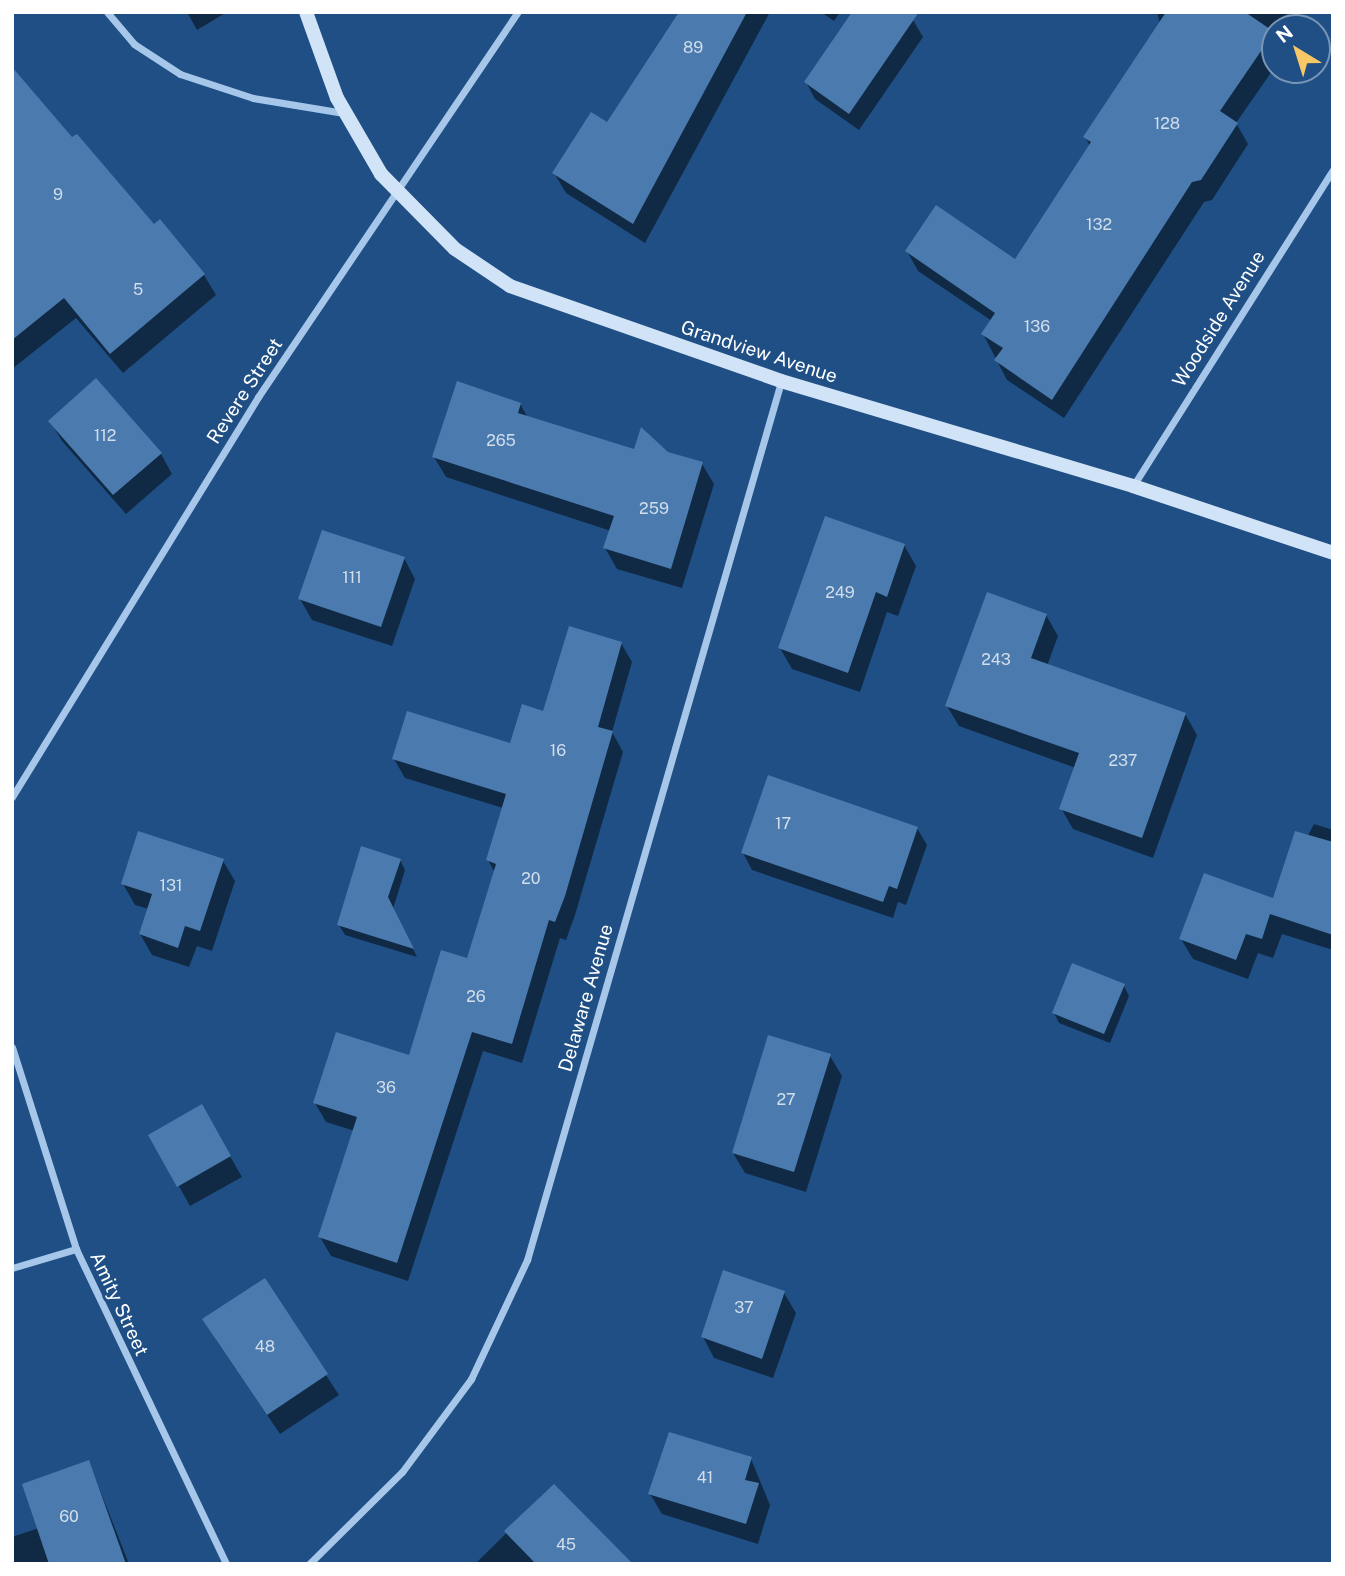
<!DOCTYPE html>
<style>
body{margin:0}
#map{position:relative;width:1345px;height:1576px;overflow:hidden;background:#1f4f84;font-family:"Public Sans",sans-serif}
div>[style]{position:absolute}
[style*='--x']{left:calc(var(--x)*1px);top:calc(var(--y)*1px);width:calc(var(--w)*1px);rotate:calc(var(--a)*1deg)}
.shadow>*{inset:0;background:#0007}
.building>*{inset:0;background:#4b7bae}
.street>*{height:7px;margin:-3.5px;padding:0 3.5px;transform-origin:3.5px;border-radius:3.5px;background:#a6c7e9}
.secondary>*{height:14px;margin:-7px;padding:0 7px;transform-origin:7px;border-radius:7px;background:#d1e3f7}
span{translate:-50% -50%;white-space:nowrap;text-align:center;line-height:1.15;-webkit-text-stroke:6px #1f4f84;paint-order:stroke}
.number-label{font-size:16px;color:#d2deeb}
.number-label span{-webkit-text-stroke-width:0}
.street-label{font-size:19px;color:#fff}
.frame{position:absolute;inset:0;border:14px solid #fff;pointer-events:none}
.north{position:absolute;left:1261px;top:14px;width:70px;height:70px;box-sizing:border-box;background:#1f4f84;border:2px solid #7995b5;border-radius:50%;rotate:322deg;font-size:19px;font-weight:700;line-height:28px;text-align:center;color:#fff}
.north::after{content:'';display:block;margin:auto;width:24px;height:32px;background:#f8c866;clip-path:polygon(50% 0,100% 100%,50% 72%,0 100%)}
</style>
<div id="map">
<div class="shadow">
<div style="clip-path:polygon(187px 12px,227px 12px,197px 30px)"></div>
<div style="clip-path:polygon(681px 12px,770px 12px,645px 243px,566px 193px,554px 173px,608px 125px)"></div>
<div style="clip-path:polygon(821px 12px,840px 12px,834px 21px)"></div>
<div style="clip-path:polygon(902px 12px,913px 20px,923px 37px,859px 130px,815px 99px,806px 82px)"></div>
<div style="clip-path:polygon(1157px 12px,1289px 12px,1275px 28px,1275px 67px,1236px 123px,1248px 144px,1212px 200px,1204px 202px,1064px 418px,1007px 380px,983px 334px,992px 321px,918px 271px,907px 251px,1015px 262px,1090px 146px,1085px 137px,1160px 24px)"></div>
<div style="clip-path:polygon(80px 149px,204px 275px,216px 295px,123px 373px,76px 318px,12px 369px,12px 241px)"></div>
<div style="clip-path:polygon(520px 404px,528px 418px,635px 452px,667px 454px,702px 464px,714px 484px,682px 588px,617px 569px,605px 548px,611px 531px,446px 477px,434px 457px)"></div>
<div style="clip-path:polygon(50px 421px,161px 454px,172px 474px,126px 514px,62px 441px)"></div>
<div style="clip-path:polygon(904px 545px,916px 566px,898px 616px,887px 612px,860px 692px,792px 669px,780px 648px)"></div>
<div style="clip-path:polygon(404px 558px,415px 579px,392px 646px,312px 620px,300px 599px)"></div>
<div style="clip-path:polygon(1046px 615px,1058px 636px,1047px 666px,1185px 714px,1197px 735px,1153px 858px,1073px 829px,1061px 808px,1076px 768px,959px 726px,947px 706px)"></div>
<div style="clip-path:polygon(621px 643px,632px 662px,612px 732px,623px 752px,575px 915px,566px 940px,560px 938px,522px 1063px,483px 1051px,408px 1281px,331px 1256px,320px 1237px,355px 1131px,326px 1122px,315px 1103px,410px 1057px,468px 960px,495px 873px,488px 860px,503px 808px,405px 778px,394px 759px,512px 745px)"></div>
<div style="clip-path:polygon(1314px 824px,1333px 830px,1333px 950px,1282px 934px,1273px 958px,1258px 953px,1248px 979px,1193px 959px,1181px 939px,1274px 901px)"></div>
<div style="clip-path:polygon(917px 828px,927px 845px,906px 905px,898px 902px,893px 918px,752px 870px,743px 853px)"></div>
<div style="clip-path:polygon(400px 860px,405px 870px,393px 909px,417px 957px,345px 935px,339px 925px)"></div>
<div style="clip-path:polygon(223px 861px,235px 881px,212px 951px,197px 946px,189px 967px,152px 955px,140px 934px,149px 909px,135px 905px,123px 884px)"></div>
<div style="clip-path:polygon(1124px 986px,1129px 996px,1110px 1043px,1059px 1023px,1054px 1013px)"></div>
<div style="clip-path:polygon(830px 1056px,842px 1076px,806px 1192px,745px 1173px,733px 1153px)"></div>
<div style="clip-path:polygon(201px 1106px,242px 1177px,190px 1206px,150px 1135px)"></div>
<div style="clip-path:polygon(264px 1281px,339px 1395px,280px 1434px,216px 1340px)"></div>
<div style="clip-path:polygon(784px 1293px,796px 1313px,773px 1378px,714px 1358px,703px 1337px)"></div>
<div style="clip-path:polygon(751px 1459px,770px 1505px,758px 1544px,662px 1514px,650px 1494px)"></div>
<div style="clip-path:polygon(89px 1462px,129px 1564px,12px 1564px,12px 1537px,39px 1528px)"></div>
<div style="clip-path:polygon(554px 1486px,629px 1564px,475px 1564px)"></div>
</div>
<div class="building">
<div style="clip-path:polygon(679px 12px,747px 12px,633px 224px,552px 173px,591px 112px,607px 122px)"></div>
<div style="clip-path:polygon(852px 12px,919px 12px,849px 114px,804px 82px)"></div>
<div style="clip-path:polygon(1166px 12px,1245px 12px,1274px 32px,1220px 111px,1238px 123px,1201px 180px,1192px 182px,1052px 400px,994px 360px,1003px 348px,981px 334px,995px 313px,905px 251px,936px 205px,1015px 259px,1091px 142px,1083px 137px)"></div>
<div style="clip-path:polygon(12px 67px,72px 137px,77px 134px,154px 224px,160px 219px,205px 274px,110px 354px,64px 298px,12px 340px)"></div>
<div style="clip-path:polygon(96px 378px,162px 453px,113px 495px,48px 421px)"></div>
<div style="clip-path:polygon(457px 381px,521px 403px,518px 413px,634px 449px,641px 427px,668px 452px,703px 462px,671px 569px,603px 548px,614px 516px,432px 457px)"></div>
<div style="clip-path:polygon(825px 516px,905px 544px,887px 597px,876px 592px,848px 673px,778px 648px)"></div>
<div style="clip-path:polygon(322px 530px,405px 557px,381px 627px,298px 599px)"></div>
<div style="clip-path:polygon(987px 592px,1047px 614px,1031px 658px,1186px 713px,1142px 838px,1059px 809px,1079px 753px,945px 706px)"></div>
<div style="clip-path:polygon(569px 626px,622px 642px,598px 727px,613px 731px,565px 896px,555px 922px,549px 920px,512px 1044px,472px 1032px,397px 1263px,318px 1237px,357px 1117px,313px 1103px,336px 1032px,409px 1055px,441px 950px,467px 958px,496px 864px,486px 860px,506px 794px,392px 759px,407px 711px,510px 743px,522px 704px,543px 711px)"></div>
<div style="clip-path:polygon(768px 775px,918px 827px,897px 889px,889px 886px,883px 902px,741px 853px)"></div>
<div style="clip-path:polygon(138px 831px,224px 859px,200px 931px,185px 926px,178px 948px,139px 934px,152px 894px,121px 884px)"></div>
<div style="clip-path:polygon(1295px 831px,1333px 842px,1333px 935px,1270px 914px,1262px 939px,1246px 934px,1236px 960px,1179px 939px,1204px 873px,1273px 898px)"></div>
<div style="clip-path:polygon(361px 846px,401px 859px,388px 897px,414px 949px,337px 925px)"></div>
<div style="clip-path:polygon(1072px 963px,1125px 984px,1104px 1034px,1052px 1013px)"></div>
<div style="clip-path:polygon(768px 1035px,831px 1054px,794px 1172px,732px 1153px)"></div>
<div style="clip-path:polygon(202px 1104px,231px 1156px,177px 1187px,148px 1135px)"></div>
<div style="clip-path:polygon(723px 1270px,785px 1291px,762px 1359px,701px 1337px)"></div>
<div style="clip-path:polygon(265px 1278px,328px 1374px,267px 1415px,202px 1319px)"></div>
<div style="clip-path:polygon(669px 1432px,752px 1457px,745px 1480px,759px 1483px,746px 1524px,648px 1494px)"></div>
<div style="clip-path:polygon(89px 1460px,126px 1564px,49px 1564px,22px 1484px)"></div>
<div style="clip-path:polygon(554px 1484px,633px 1564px,536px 1564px,504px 1531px)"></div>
</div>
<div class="street">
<div style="--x:107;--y:12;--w:42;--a:49.8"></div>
<div style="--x:134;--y:44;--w:55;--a:33.1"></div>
<div style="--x:180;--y:74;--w:77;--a:18.2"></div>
<div style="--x:253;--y:98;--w:92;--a:9.4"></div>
<div style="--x:1133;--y:486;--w:374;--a:-57.7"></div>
<div style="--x:12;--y:797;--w:470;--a:-58.4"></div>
<div style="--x:258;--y:397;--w:465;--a:-56"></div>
<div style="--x:12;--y:1047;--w:212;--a:72.4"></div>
<div style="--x:76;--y:1249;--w:349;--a:64.5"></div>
<div style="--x:12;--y:1268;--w:67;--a:-16.5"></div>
<div style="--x:309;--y:1564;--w:131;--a:-44.7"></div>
<div style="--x:402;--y:1472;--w:116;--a:-53.4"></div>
<div style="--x:471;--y:1379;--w:132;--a:-64.8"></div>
<div style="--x:527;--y:1260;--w:914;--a:-73.87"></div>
</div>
<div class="secondary">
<div style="--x:306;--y:12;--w:91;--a:70.2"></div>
<div style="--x:337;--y:98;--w:88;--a:59.9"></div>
<div style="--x:381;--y:174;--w:105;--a:45.4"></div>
<div style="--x:455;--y:249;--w:66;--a:33.9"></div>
<div style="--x:510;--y:286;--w:287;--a:19.3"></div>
<div style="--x:781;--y:381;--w:367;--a:16.6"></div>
<div style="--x:1133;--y:486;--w:211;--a:18.5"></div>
</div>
<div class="number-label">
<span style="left:693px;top:48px">89</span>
<span style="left:1167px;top:124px">128</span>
<span style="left:58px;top:195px">9</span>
<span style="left:1099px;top:225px">132</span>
<span style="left:138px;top:290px">5</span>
<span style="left:1037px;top:327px">136</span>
<span style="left:105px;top:436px">112</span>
<span style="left:501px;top:441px">265</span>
<span style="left:654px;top:509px">259</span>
<span style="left:352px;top:578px">111</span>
<span style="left:840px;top:593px">249</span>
<span style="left:996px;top:660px">243</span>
<span style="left:558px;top:751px">16</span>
<span style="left:1123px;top:761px">237</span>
<span style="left:783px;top:824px">17</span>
<span style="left:531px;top:879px">20</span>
<span style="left:171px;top:886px">131</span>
<span style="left:476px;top:997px">26</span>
<span style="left:386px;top:1088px">36</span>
<span style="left:786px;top:1100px">27</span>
<span style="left:744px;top:1308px">37</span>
<span style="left:265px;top:1347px">48</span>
<span style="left:705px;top:1478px">41</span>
<span style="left:69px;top:1517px">60</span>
<span style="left:566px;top:1545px">45</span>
</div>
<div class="street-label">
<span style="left:1219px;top:319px;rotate:-58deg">Woodside Avenue</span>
<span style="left:759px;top:352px;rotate:18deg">Grandview Avenue</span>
<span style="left:245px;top:391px;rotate:-57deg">Revere Street</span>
<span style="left:586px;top:998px;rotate:-74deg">Delaware Avenue</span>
<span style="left:119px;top:1304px;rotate:65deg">Amity Street</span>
</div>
<div class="frame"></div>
<div class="north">N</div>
</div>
